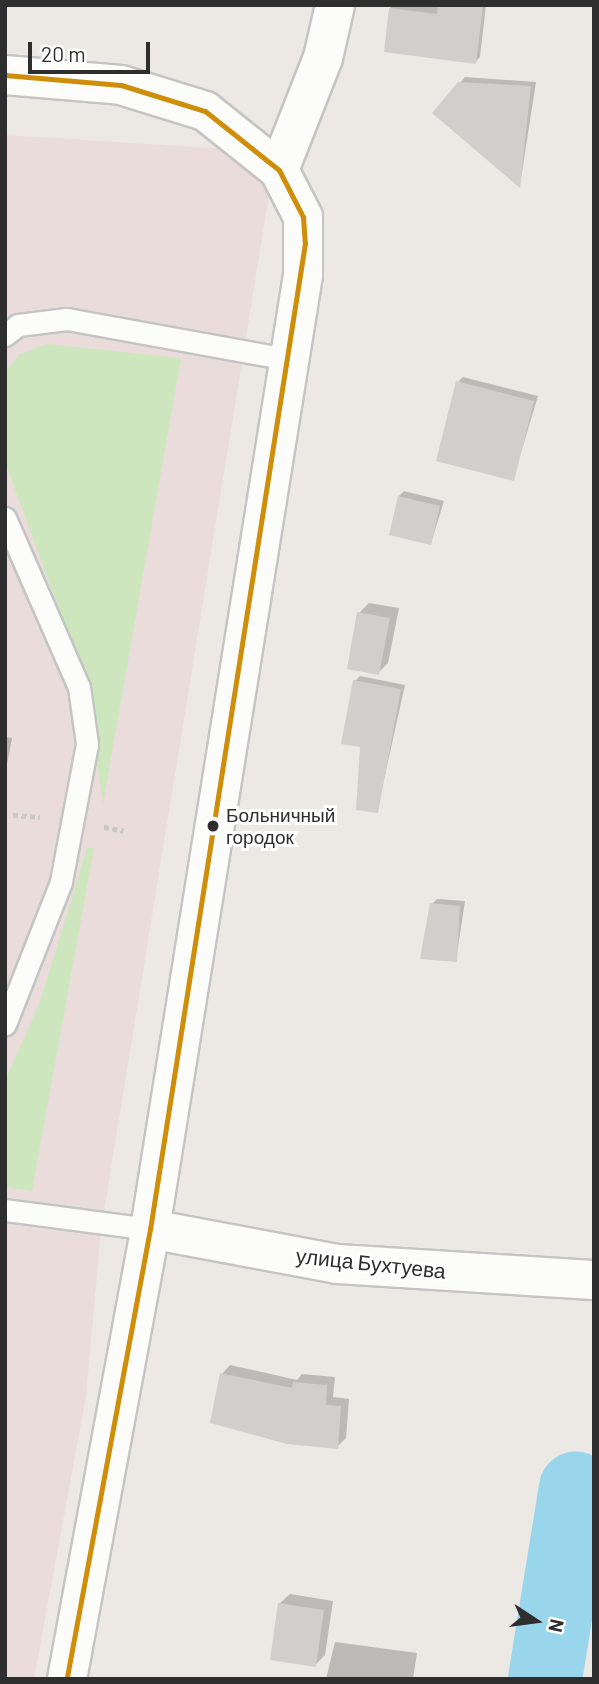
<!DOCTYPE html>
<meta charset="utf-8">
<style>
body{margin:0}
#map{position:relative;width:599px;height:1684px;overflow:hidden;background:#ece8e4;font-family:Barlow,sans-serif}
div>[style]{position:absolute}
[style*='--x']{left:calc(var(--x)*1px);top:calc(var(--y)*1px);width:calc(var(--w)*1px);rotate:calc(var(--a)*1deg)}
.medical>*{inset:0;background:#e9dcdb}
.green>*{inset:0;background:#cee6be}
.shadow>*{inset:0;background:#0003}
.river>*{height:74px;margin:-37px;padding:0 37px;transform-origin:37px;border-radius:37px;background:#99d6ec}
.building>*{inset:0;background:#d1cecb}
.path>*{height:4.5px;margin-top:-2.25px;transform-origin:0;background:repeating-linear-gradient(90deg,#c9c9c8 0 5px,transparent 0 8.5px)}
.roads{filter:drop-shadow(2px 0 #c5c4c5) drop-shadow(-2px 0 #c5c4c5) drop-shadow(0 2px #c5c4c5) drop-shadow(0 -2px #c5c4c5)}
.lane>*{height:21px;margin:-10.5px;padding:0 10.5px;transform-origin:10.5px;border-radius:10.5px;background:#fcfcfb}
.street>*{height:38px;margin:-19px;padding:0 19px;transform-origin:19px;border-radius:19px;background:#fcfcfb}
.secondary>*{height:38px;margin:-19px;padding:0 19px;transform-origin:19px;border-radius:19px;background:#fcfcfb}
.bus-1>*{height:5px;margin:-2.5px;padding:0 2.5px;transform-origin:2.5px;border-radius:2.5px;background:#cf8e09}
.dots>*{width:19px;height:19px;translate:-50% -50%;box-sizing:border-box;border:4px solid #fff;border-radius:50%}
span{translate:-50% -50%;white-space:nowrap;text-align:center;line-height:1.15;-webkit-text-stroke:6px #fff;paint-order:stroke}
.bus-label{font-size:19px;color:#2e2e2e}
.left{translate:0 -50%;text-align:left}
.street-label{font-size:21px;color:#2e2e2e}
.frame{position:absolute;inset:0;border:7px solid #2e2e2e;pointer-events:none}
.north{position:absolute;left:501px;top:1586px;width:70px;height:70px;-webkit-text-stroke:5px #fff;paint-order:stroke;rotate:103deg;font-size:19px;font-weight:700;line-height:28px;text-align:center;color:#2e2e2e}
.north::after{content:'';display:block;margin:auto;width:24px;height:32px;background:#2e2e2e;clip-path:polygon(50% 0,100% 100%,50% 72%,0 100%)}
.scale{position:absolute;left:28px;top:42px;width:122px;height:32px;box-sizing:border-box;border:4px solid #2e2e2e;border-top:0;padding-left:9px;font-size:21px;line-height:24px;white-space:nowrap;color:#2e2e2e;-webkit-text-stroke:5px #fff;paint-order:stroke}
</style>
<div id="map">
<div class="medical">
<div style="clip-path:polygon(5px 135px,276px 152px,101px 1230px,86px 1396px,34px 1679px,5px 1679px)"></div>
</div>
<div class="green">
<div style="clip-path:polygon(48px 344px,181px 358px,103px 804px,87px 686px,5px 462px,5px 372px,20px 354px)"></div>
<div style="clip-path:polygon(87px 848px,94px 848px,32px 1191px,5px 1187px,5px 1081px,40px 1002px)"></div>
</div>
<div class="shadow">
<div style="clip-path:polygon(391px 5px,486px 5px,480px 57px,475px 62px,386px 51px)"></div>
<div style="clip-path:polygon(465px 77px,536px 82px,520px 185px,460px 83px)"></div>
<div style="clip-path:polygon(463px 377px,538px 396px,513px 479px,458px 382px)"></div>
<div style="clip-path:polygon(404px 491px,444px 501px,431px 543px,399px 496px)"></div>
<div style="clip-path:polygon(369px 603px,399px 608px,388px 663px,378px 673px,359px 613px)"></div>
<div style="clip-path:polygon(360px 676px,405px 685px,377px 811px,362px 746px,355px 681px)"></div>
<div style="clip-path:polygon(5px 737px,12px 738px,5px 775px)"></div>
<div style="clip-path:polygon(437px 899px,465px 901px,456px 960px,432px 904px)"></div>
<div style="clip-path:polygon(230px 1365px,297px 1380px,302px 1374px,335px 1377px,333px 1397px,349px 1399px,346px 1438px,337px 1447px,222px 1374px)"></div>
<div style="clip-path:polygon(290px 1594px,333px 1601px,325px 1655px,315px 1665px,279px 1604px)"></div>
<div style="clip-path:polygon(335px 1642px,417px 1653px,413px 1679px,326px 1679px)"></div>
</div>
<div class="river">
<div style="--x:545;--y:1679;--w:193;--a:-80.8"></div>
</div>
<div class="building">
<div style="clip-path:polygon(438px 5px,483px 5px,476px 64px,384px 52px,389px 8px,437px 14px)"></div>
<div style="clip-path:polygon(458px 82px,531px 86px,520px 188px,432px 113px)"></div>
<div style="clip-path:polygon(456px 381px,534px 401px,514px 481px,436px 461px)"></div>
<div style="clip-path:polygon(398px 496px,440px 506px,431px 545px,389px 535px)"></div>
<div style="clip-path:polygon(357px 612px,390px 618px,379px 675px,347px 669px)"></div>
<div style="clip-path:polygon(353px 680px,401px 689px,378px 813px,356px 810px,360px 747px,341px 744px)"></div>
<div style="clip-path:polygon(430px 903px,460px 906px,457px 962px,420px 959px)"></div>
<div style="clip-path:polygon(220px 1373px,292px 1388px,293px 1382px,327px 1385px,326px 1405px,341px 1406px,338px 1449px,287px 1444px,210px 1423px)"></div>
<div style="clip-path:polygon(278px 1603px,324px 1610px,316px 1667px,270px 1660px)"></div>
</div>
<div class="path">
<div style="--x:13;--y:815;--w:27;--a:4"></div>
<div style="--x:104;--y:827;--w:20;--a:11"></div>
</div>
<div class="roads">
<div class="lane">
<div style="--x:5;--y:335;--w:16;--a:-38"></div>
<div style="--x:18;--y:325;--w:49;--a:-7"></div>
<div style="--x:67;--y:319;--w:225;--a:10.3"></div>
<div style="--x:5;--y:518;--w:184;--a:66.4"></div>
<div style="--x:79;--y:687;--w:58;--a:82"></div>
<div style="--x:87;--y:744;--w:140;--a:100.7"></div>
<div style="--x:61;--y:882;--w:153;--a:111.5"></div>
<div style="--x:5;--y:1210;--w:146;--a:7.5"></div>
</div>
<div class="street">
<div style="--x:279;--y:170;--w:120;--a:-68.6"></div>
<div style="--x:323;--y:58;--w:54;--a:-77.2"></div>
<div style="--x:67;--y:1679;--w:458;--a:-79.5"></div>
</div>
<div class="secondary">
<div style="--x:5;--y:75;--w:116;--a:4.9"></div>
<div style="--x:121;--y:85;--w:88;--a:17.2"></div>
<div style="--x:205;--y:111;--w:95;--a:38.6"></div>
<div style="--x:279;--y:170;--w:53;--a:62.9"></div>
<div style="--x:303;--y:217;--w:58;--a:90"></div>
<div style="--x:303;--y:275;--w:966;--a:99.11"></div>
<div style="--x:150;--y:1229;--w:190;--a:10.6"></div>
<div style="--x:337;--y:1264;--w:257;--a:3.6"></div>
</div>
</div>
<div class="bus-1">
<div style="--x:5;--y:75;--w:116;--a:4.9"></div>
<div style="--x:121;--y:85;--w:88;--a:17.2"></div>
<div style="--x:205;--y:111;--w:95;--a:38.6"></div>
<div style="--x:279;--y:170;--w:53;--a:62.9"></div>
<div style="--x:303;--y:217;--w:26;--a:86"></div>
<div style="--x:305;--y:243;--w:998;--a:98.93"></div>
<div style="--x:150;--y:1229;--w:458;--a:100.5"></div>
</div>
<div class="dots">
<div style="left:213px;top:826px;background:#2e2e2e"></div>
</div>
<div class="bus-label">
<span class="left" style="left:226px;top:826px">Больничный<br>городок</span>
</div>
<div class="street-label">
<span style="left:371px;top:1263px;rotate:6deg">улица Бухтуева</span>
</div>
<div class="frame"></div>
<div class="north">N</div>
<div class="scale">20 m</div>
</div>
